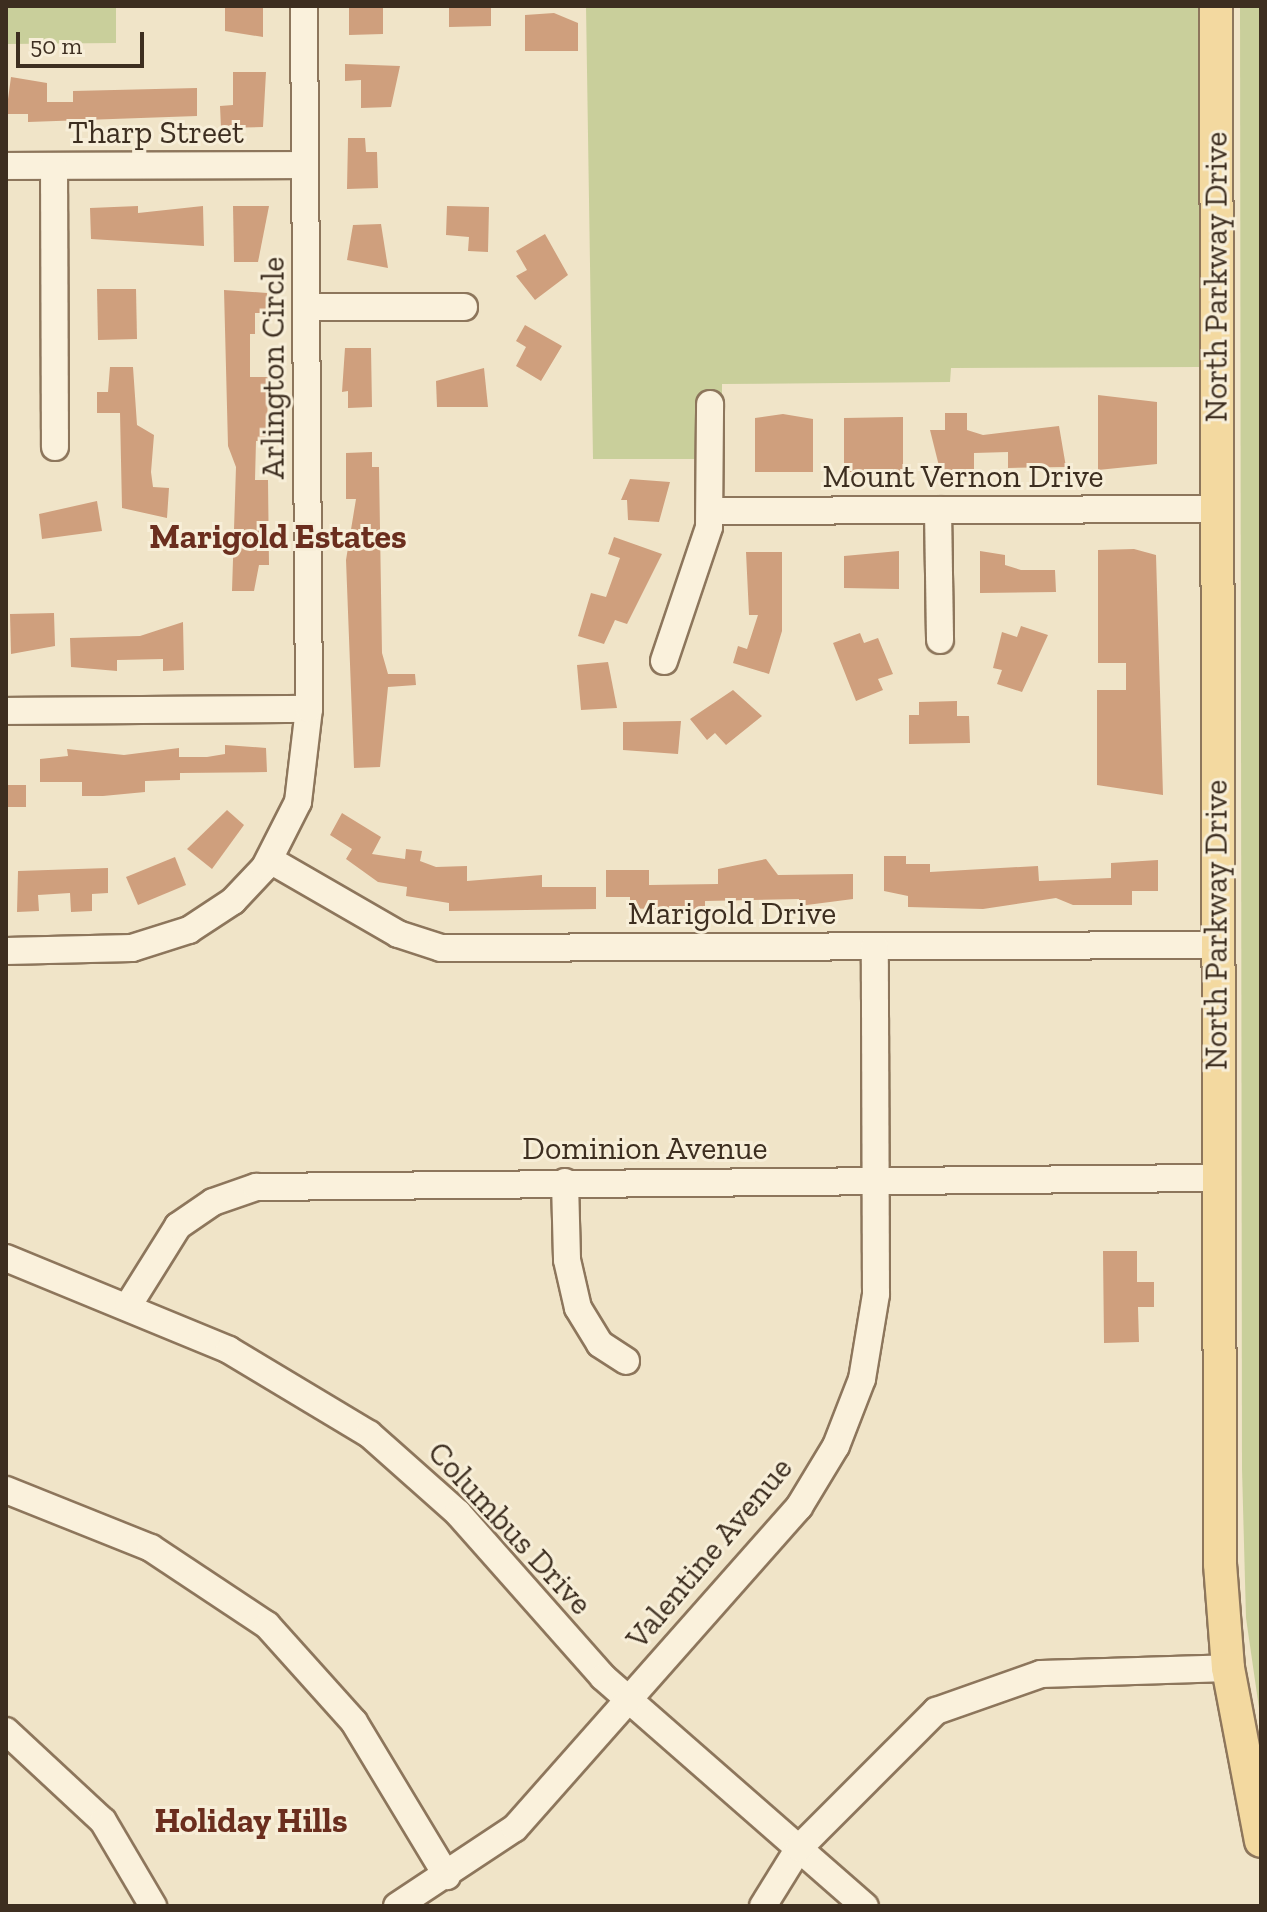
<!DOCTYPE html>
<style>
body{margin:0}
#map{position:relative;width:1267px;height:1912px;overflow:hidden;background:#f0e4c8;font-family:"Zilla Slab",serif}
div>[style]{position:absolute}
[style*='--x']{left:calc(var(--x)*1px);top:calc(var(--y)*1px);width:calc(var(--w)*1px);rotate:calc(var(--a)*1deg)}
.green>*{inset:0;background:#c9cf9b}
.building>*{inset:0;background:#cf9f7d}
.roads{filter:drop-shadow(2px 0 #8d765c) drop-shadow(-2px 0 #8d765c) drop-shadow(0 2px #8d765c) drop-shadow(0 -2px #8d765c)}
.minor>*{height:26px;margin:-13px;padding:0 13px;transform-origin:13px;border-radius:13px;background:#faf1dc}
.major>*{height:32px;margin:-16px;padding:0 16px;transform-origin:16px;border-radius:16px;background:#f3d9a0}
span{translate:-50% -50%;white-space:nowrap;text-align:center;line-height:1.15;-webkit-text-stroke:6px #f7eed8;paint-order:stroke}
.street-label{font-size:32px;color:#3d2e20}
.neighbourhood-label{font-size:34px;color:#6b2e1e;font-weight:700}
.frame{position:absolute;inset:0;border:8px solid #3d2e20;pointer-events:none}
.scale{position:absolute;left:16px;top:32px;width:128px;height:36px;box-sizing:border-box;border:4px solid #3d2e20;border-top:0;padding-left:10px;font-size:24px;line-height:28px;white-space:nowrap;color:#3d2e20;-webkit-text-stroke:6px #f7eed8;paint-order:stroke}
</style>
<div id="map">
<div class="green">
<div style="clip-path:polygon(6px 6px,116px 6px,116px 43px,6px 44px)"></div>
<div style="clip-path:polygon(586px 6px,1199px 6px,1199px 367px,951px 368px,950px 382px,722px 384px,722px 402px,696px 402px,695px 459px,593px 459px)"></div>
<div style="clip-path:polygon(1240px 6px,1261px 6px,1261px 1722px,1246px 1618px,1242px 1469px)"></div>
</div>
<div class="building">
<div style="clip-path:polygon(225px 6px,263px 6px,263px 37px,225px 31px)"></div>
<div style="clip-path:polygon(349px 6px,383px 6px,383px 34px,349px 35px)"></div>
<div style="clip-path:polygon(449px 6px,491px 6px,491px 26px,449px 27px)"></div>
<div style="clip-path:polygon(554px 13px,578px 23px,578px 51px,525px 51px,525px 15px)"></div>
<div style="clip-path:polygon(345px 64px,400px 66px,391px 107px,361px 108px,361px 80px,345px 81px)"></div>
<div style="clip-path:polygon(233px 72px,266px 72px,263px 127px,221px 128px,220px 106px,233px 105px)"></div>
<div style="clip-path:polygon(11px 77px,47px 83px,47px 102px,73px 102px,73px 91px,197px 88px,197px 116px,28px 122px,28px 114px,6px 114px)"></div>
<div style="clip-path:polygon(348px 138px,365px 138px,366px 152px,377px 152px,378px 188px,347px 189px)"></div>
<div style="clip-path:polygon(138px 206px,138px 213px,203px 206px,204px 246px,91px 239px,90px 208px)"></div>
<div style="clip-path:polygon(233px 206px,269px 206px,258px 262px,234px 262px)"></div>
<div style="clip-path:polygon(447px 206px,489px 207px,488px 252px,468px 251px,469px 237px,446px 235px)"></div>
<div style="clip-path:polygon(381px 224px,388px 268px,347px 260px,353px 225px)"></div>
<div style="clip-path:polygon(545px 234px,568px 275px,535px 300px,516px 276px,527px 270px,516px 251px)"></div>
<div style="clip-path:polygon(97px 289px,136px 289px,137px 339px,98px 340px)"></div>
<div style="clip-path:polygon(224px 290px,267px 293px,267px 313px,255px 313px,255px 334px,250px 334px,250px 377px,268px 377px,267px 441px,256px 441px,255px 480px,268px 480px,269px 565px,259px 565px,254px 591px,232px 591px,236px 467px,228px 446px)"></div>
<div style="clip-path:polygon(525px 325px,562px 346px,541px 381px,516px 366px,526px 347px,516px 341px)"></div>
<div style="clip-path:polygon(345px 348px,371px 348px,372px 407px,348px 408px,348px 391px,342px 392px)"></div>
<div style="clip-path:polygon(110px 367px,133px 367px,137px 425px,154px 435px,151px 472px,153px 487px,169px 488px,167px 518px,122px 508px,120px 413px,97px 413px,97px 392px,108px 392px)"></div>
<div style="clip-path:polygon(484px 368px,488px 407px,437px 407px,436px 381px)"></div>
<div style="clip-path:polygon(1098px 395px,1157px 402px,1157px 464px,1098px 470px)"></div>
<div style="clip-path:polygon(945px 413px,967px 413px,967px 430px,983px 435px,1059px 426px,1066px 467px,1008px 468px,1008px 452px,974px 453px,974px 470px,940px 470px,930px 430px,945px 430px)"></div>
<div style="clip-path:polygon(783px 414px,813px 419px,813px 472px,755px 472px,755px 418px)"></div>
<div style="clip-path:polygon(903px 417px,903px 472px,844px 472px,844px 418px)"></div>
<div style="clip-path:polygon(372px 452px,372px 467px,379px 467px,382px 653px,388px 674px,415px 674px,416px 685px,388px 687px,380px 767px,354px 768px,346px 560px,356px 499px,346px 499px,346px 453px)"></div>
<div style="clip-path:polygon(630px 479px,670px 482px,659px 522px,628px 520px,627px 500px,621px 500px)"></div>
<div style="clip-path:polygon(97px 501px,102px 531px,42px 539px,39px 514px)"></div>
<div style="clip-path:polygon(614px 537px,662px 554px,627px 624px,615px 620px,604px 644px,578px 636px,591px 593px,606px 597px,620px 558px,608px 554px)"></div>
<div style="clip-path:polygon(1134px 549px,1156px 555px,1163px 795px,1097px 785px,1097px 690px,1126px 690px,1126px 663px,1098px 663px,1098px 550px)"></div>
<div style="clip-path:polygon(899px 551px,899px 589px,844px 588px,844px 556px)"></div>
<div style="clip-path:polygon(980px 551px,1005px 555px,1005px 565px,1021px 570px,1055px 570px,1056px 592px,980px 593px)"></div>
<div style="clip-path:polygon(746px 552px,782px 552px,782px 631px,769px 674px,733px 663px,738px 646px,747px 649px,758px 615px,749px 615px)"></div>
<div style="clip-path:polygon(54px 613px,55px 646px,11px 654px,10px 614px)"></div>
<div style="clip-path:polygon(183px 622px,184px 670px,163px 671px,163px 659px,117px 660px,117px 671px,71px 667px,70px 638px,140px 636px)"></div>
<div style="clip-path:polygon(1021px 626px,1048px 635px,1022px 692px,997px 684px,1002px 670px,993px 668px,1002px 632px,1017px 637px)"></div>
<div style="clip-path:polygon(860px 633px,864px 643px,878px 638px,893px 674px,878px 679px,883px 690px,856px 701px,833px 643px)"></div>
<div style="clip-path:polygon(608px 662px,617px 708px,581px 710px,577px 665px)"></div>
<div style="clip-path:polygon(733px 690px,762px 716px,726px 745px,715px 733px,707px 740px,690px 719px)"></div>
<div style="clip-path:polygon(957px 701px,957px 716px,969px 716px,970px 743px,909px 744px,909px 715px,919px 715px,919px 702px)"></div>
<div style="clip-path:polygon(681px 721px,678px 754px,623px 750px,623px 722px)"></div>
<div style="clip-path:polygon(225px 745px,266px 748px,267px 772px,180px 773px,180px 780px,145px 781px,145px 792px,103px 796px,82px 796px,82px 782px,40px 782px,40px 759px,68px 756px,67px 749px,124px 755px,179px 748px,179px 757px,207px 757px,225px 754px)"></div>
<div style="clip-path:polygon(6px 785px,26px 785px,26px 807px,6px 807px)"></div>
<div style="clip-path:polygon(227px 810px,244px 825px,212px 869px,187px 849px)"></div>
<div style="clip-path:polygon(342px 813px,381px 837px,372px 854px,405px 859px,406px 849px,422px 851px,420px 861px,436px 867px,467px 866px,467px 881px,542px 875px,542px 887px,596px 887px,596px 909px,449px 911px,449px 903px,406px 896px,407px 887px,378px 882px,346px 859px,352px 849px,330px 835px)"></div>
<div style="clip-path:polygon(884px 856px,906px 856px,906px 864px,930px 864px,930px 872px,1038px 866px,1039px 881px,1111px 878px,1111px 863px,1158px 860px,1158px 891px,1132px 891px,1132px 905px,1073px 905px,1056px 898px,983px 909px,908px 907px,908px 896px,884px 891px)"></div>
<div style="clip-path:polygon(175px 857px,186px 885px,138px 905px,126px 877px)"></div>
<div style="clip-path:polygon(766px 859px,778px 875px,853px 874px,853px 899px,799px 906px,799px 899px,705px 901px,705px 909px,666px 910px,630px 908px,630px 897px,606px 897px,606px 870px,649px 870px,649px 885px,718px 884px,718px 869px)"></div>
<div style="clip-path:polygon(108px 868px,108px 893px,92px 894px,92px 911px,71px 912px,70px 893px,38px 895px,39px 911px,17px 912px,18px 871px)"></div>
<div style="clip-path:polygon(1103px 1251px,1137px 1251px,1137px 1282px,1154px 1282px,1154px 1307px,1138px 1307px,1139px 1342px,1104px 1343px)"></div>
</div>
<div class="roads">
<div class="minor">
<div style="--x:6;--y:166;--w:299;--a:-0.2"></div>
<div style="--x:54;--y:166;--w:281;--a:89.8"></div>
<div style="--x:306;--y:307;--w:158;--a:0"></div>
<div style="--x:938;--y:510;--w:130;--a:89.1"></div>
<div style="--x:710;--y:511;--w:506;--a:-0.23"></div>
<div style="--x:664;--y:661;--w:141;--a:-71.4"></div>
<div style="--x:709;--y:527;--w:123;--a:-89.5"></div>
<div style="--x:6;--y:711;--w:303;--a:-0.4"></div>
<div style="--x:270;--y:860;--w:148;--a:30"></div>
<div style="--x:398;--y:934;--w:45;--a:18"></div>
<div style="--x:441;--y:948;--w:775;--a:-0.22"></div>
<div style="--x:6;--y:951;--w:126;--a:-1.4"></div>
<div style="--x:132;--y:948;--w:60;--a:-17.5"></div>
<div style="--x:189;--y:930;--w:53;--a:-33.4"></div>
<div style="--x:233;--y:901;--w:47;--a:-46.7"></div>
<div style="--x:265;--y:867;--w:73;--a:-63.1"></div>
<div style="--x:298;--y:802;--w:94;--a:-83.3"></div>
<div style="--x:309;--y:709;--w:703;--a:-90.41"></div>
<div style="--x:565;--y:1182;--w:78;--a:88.5"></div>
<div style="--x:567;--y:1260;--w:49;--a:77.1"></div>
<div style="--x:578;--y:1308;--w:42;--a:58.6"></div>
<div style="--x:600;--y:1344;--w:31;--a:33"></div>
<div style="--x:6;--y:1258;--w:241;--a:22.4"></div>
<div style="--x:229;--y:1350;--w:163;--a:31"></div>
<div style="--x:369;--y:1434;--w:119;--a:41.6"></div>
<div style="--x:458;--y:1513;--w:219;--a:48.5"></div>
<div style="--x:603;--y:1677;--w:348;--a:41.2"></div>
<div style="--x:128;--y:1306;--w:94;--a:-58"></div>
<div style="--x:178;--y:1226;--w:42;--a:-34.4"></div>
<div style="--x:213;--y:1202;--w:46;--a:-19.2"></div>
<div style="--x:256;--y:1187;--w:961;--a:-0.54"></div>
<div style="--x:6;--y:1490;--w:156;--a:21.8"></div>
<div style="--x:151;--y:1548;--w:139;--a:33.6"></div>
<div style="--x:267;--y:1625;--w:130;--a:48.1"></div>
<div style="--x:354;--y:1722;--w:180;--a:58.9"></div>
<div style="--x:6;--y:1731;--w:132;--a:42.9"></div>
<div style="--x:103;--y:1821;--w:99;--a:59.5"></div>
<div style="--x:397;--y:1906;--w:141;--a:-33.5"></div>
<div style="--x:515;--y:1828;--w:429;--a:-48.5"></div>
<div style="--x:799;--y:1507;--w:71;--a:-58.8"></div>
<div style="--x:836;--y:1446;--w:72;--a:-68.8"></div>
<div style="--x:862;--y:1379;--w:86;--a:-80.6"></div>
<div style="--x:876;--y:1294;--w:347;--a:-90.2"></div>
<div style="--x:763;--y:1906;--w:68;--a:-58.2"></div>
<div style="--x:799;--y:1848;--w:194;--a:-45"></div>
<div style="--x:936;--y:1711;--w:111;--a:-19.4"></div>
<div style="--x:1041;--y:1674;--w:187;--a:-1.8"></div>
</div>
<div class="major">
<div style="--x:1216;--y:6;--w:1558;--a:89.85"></div>
<div style="--x:1220;--y:1564;--w:104;--a:85.6"></div>
<div style="--x:1228;--y:1668;--w:176;--a:79.2"></div>
</div>
</div>
<div class="street-label">
<span style="left:156px;top:132px">Tharp Street</span>
<span style="left:1216px;top:277px;rotate:-90deg">North Parkway Drive</span>
<span style="left:273px;top:368px;rotate:-90deg">Arlington Circle</span>
<span style="left:963px;top:476px">Mount Vernon Drive</span>
<span style="left:732px;top:913px">Marigold Drive</span>
<span style="left:1216px;top:925px;rotate:-90deg">North Parkway Drive</span>
<span style="left:645px;top:1148px">Dominion Avenue</span>
<span style="left:510px;top:1528px;rotate:47deg">Columbus Drive</span>
<span style="left:709px;top:1553px;rotate:-50deg">Valentine Avenue</span>
</div>
<div class="neighbourhood-label">
<span style="left:278px;top:537px">Marigold Estates</span>
<span style="left:251px;top:1821px">Holiday Hills</span>
</div>
<div class="frame"></div>
<div class="scale">50 m</div>
</div>
